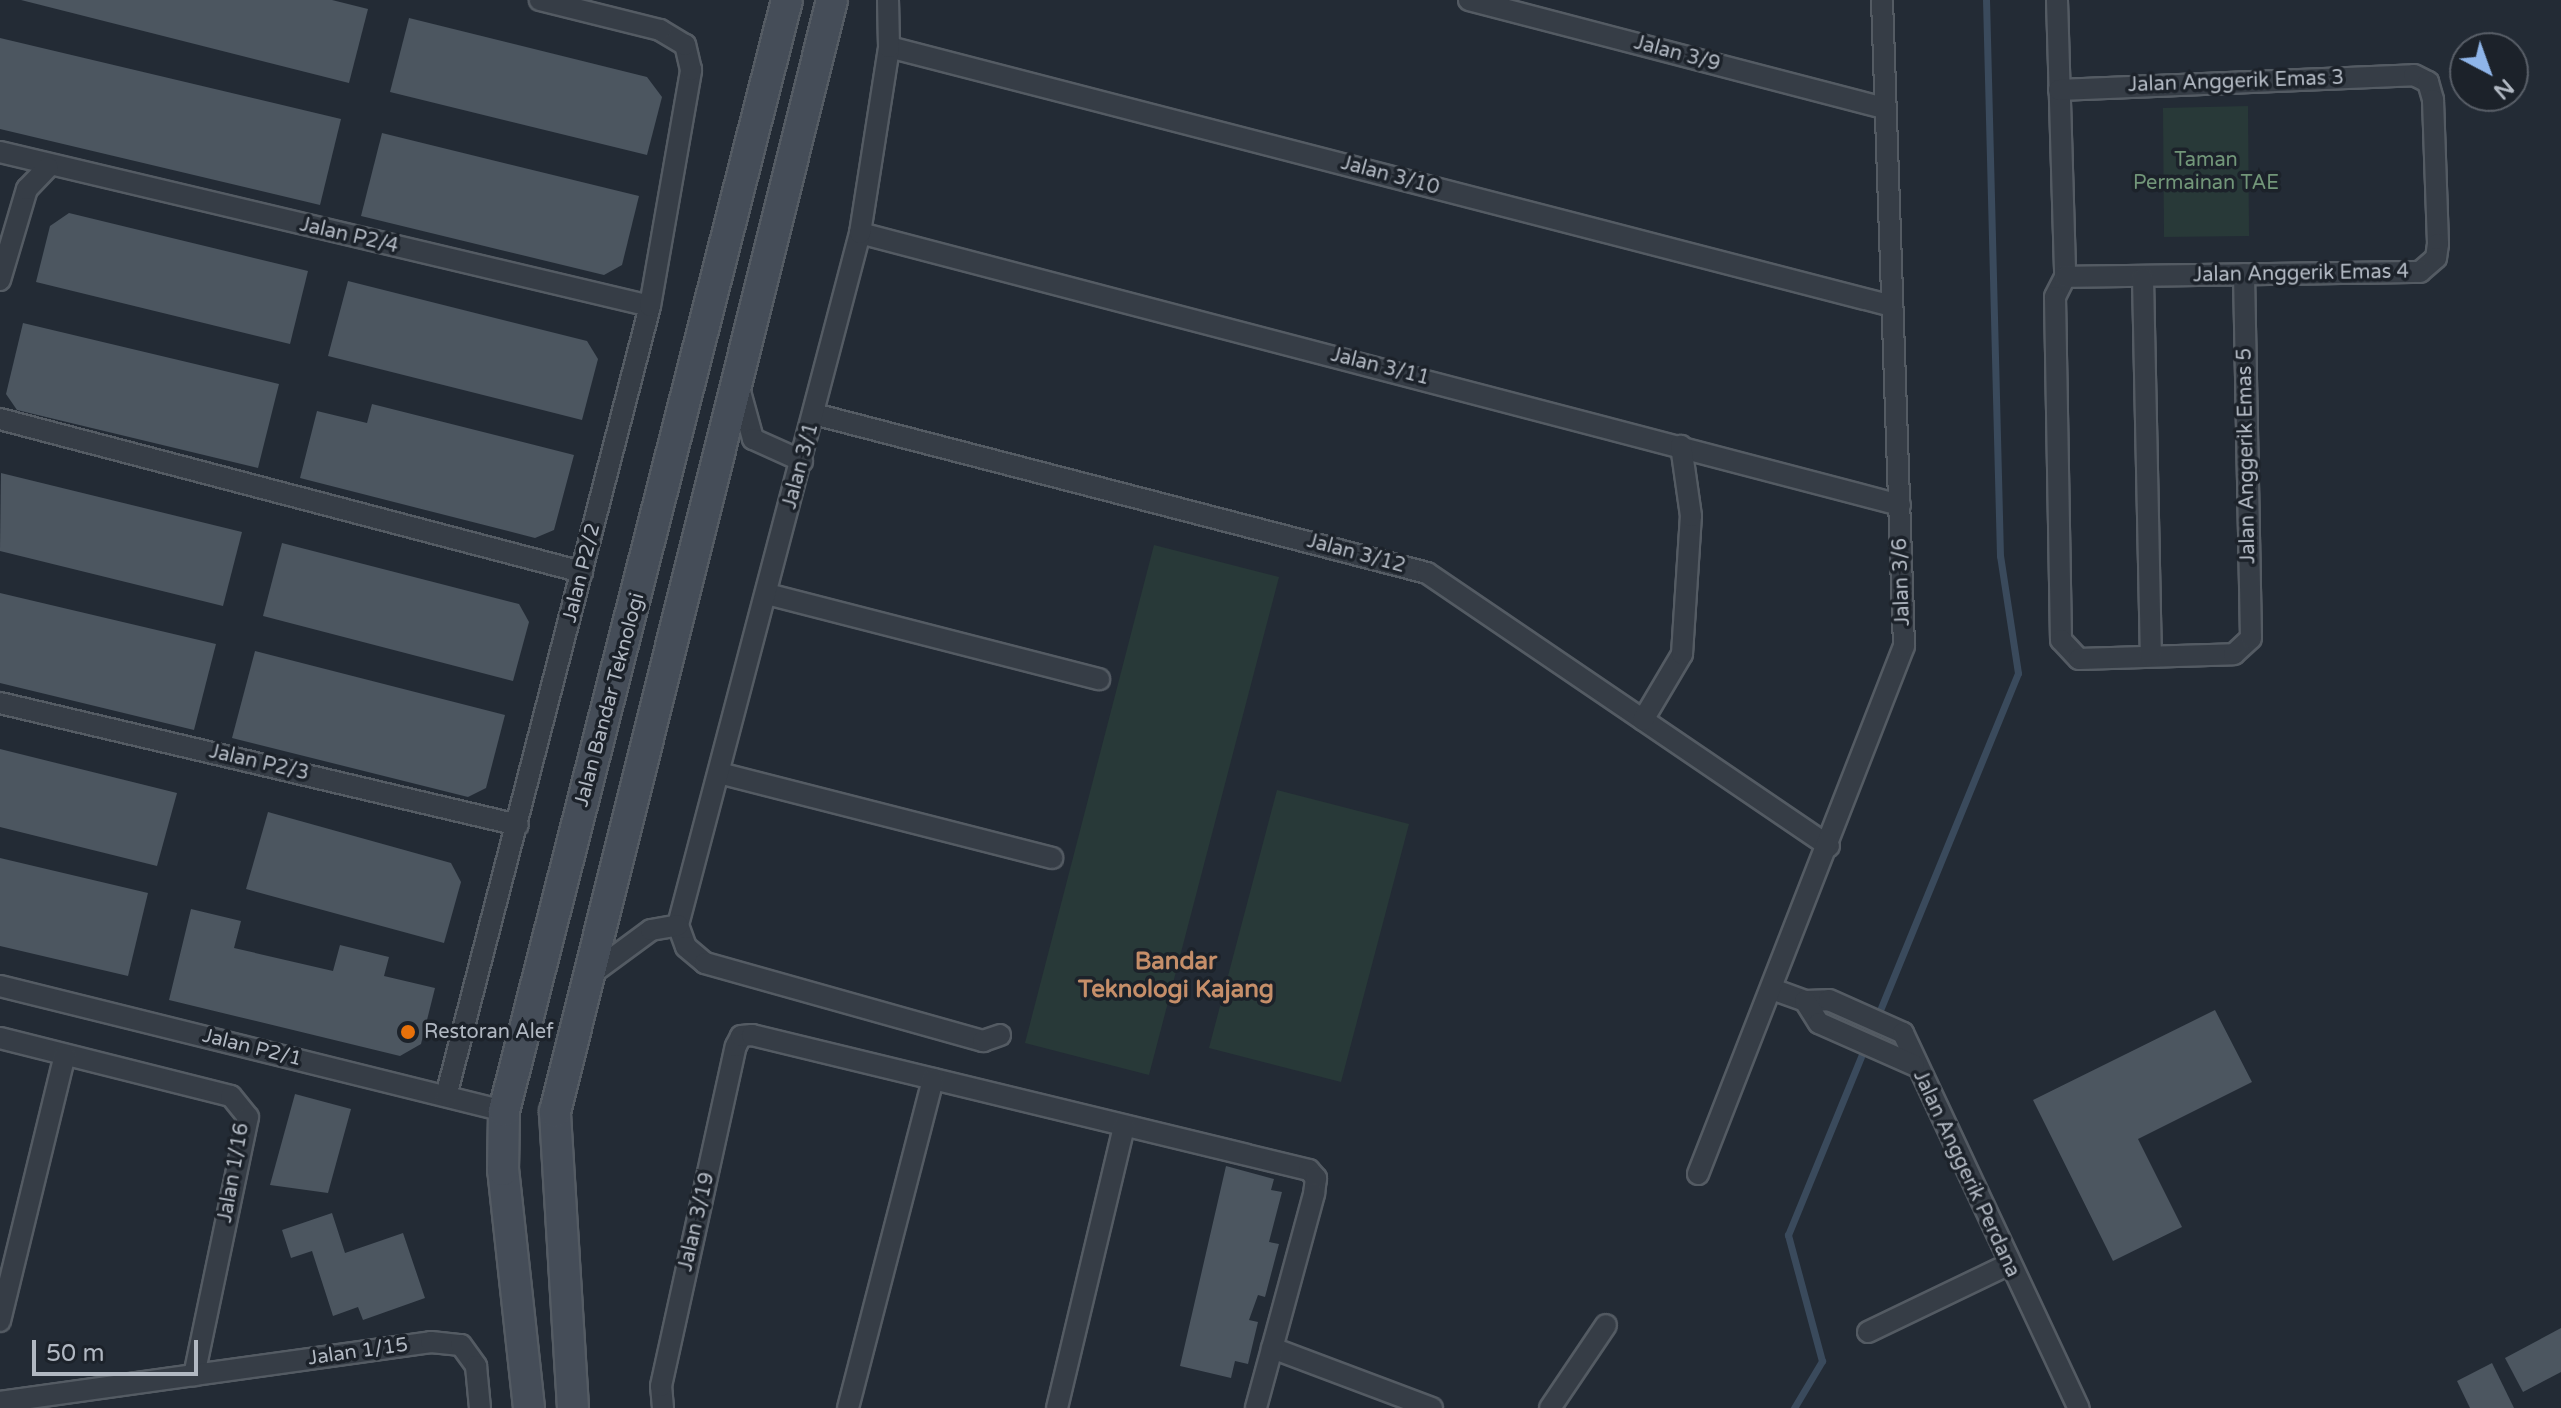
<!DOCTYPE html>
<style>
body{margin:0}
#map{position:relative;width:2561px;height:1408px;overflow:hidden;background:#232b35;font-family:"Varela Round",sans-serif}
div>[style]{position:absolute}
[style*='--x']{left:calc(var(--x)*1px);top:calc(var(--y)*1px);width:calc(var(--w)*1px);rotate:calc(var(--a)*1deg)}
.green>*{inset:0;background:#283938}
.stream>*{height:7px;margin:-3.5px;padding:0 3.5px;transform-origin:3.5px;border-radius:3.5px;background:#3a4a5c}
.building>*{inset:0;background:#4c5660}
.roads{filter:drop-shadow(2px 0 #545b63) drop-shadow(-2px 0 #545b63) drop-shadow(0 2px #545b63) drop-shadow(0 -2px #545b63)}
.street>*{height:20px;margin:-10px;padding:0 10px;transform-origin:10px;border-radius:10px;background:#363d46}
.secondary>*{height:30px;margin:-15px;padding:0 15px;transform-origin:15px;border-radius:15px;background:#454d58}
.dots>*{width:22px;height:22px;translate:-50% -50%;box-sizing:border-box;border:4px solid #1c222a;border-radius:50%}
span{translate:-50% -50%;white-space:nowrap;text-align:center;line-height:1.15;-webkit-text-stroke:7px #1c222a;paint-order:stroke}
.street-label{font-size:20px;color:#b1b8c2}
.park-label{font-size:20px;color:#729679}
.poi-label{font-size:20px;color:#b1b8c2}
.left{translate:0 -50%;text-align:left}
.quarter-label{font-size:24px;color:#c58e69;font-weight:700}
.north{position:absolute;left:2449px;top:32px;width:80px;height:80px;box-sizing:border-box;background:#1c222a;border:2px solid #585e67;border-radius:50%;rotate:139deg;font-size:22px;font-weight:700;line-height:32px;text-align:center;color:#b1b8c2}
.north::after{content:'';display:block;margin:auto;width:28px;height:36px;background:#8fb5e9;clip-path:polygon(50% 0,100% 100%,50% 72%,0 100%)}
.scale{position:absolute;left:32px;top:1340px;width:166px;height:36px;box-sizing:border-box;border:4px solid #b1b8c2;border-top:0;padding-left:10px;font-size:24px;line-height:28px;white-space:nowrap;color:#b1b8c2;-webkit-text-stroke:6px #1c222a;paint-order:stroke}
</style>
<div id="map">
<div class="green">
<div style="clip-path:polygon(2248px 106px,2249px 236px,2164px 237px,2163px 108px)"></div>
<div style="clip-path:polygon(1154px 545px,1279px 577px,1149px 1075px,1025px 1043px)"></div>
<div style="clip-path:polygon(1277px 790px,1409px 824px,1341px 1082px,1209px 1048px)"></div>
</div>
<div class="stream">
<div style="--x:1794;--y:1408;--w:55;--a:-59.2"></div>
<div style="--x:1822;--y:1361;--w:131;--a:-105.1"></div>
<div style="--x:1788;--y:1235;--w:607;--a:-67.74"></div>
<div style="--x:2018;--y:673;--w:118;--a:-98.7"></div>
<div style="--x:2000;--y:556;--w:556;--a:-91.44"></div>
</div>
<div class="building">
<div style="clip-path:polygon(21px 0,332px 0,368px 9px,349px 83px)"></div>
<div style="clip-path:polygon(409px 18px,647px 77px,662px 97px,647px 155px,390px 92px)"></div>
<div style="clip-path:polygon(0 38px,341px 119px,320px 205px,0 129px)"></div>
<div style="clip-path:polygon(382px 133px,639px 196px,622px 265px,604px 275px,361px 216px)"></div>
<div style="clip-path:polygon(69px 213px,308px 271px,290px 344px,36px 282px,50px 226px)"></div>
<div style="clip-path:polygon(348px 281px,587px 341px,598px 359px,582px 420px,328px 356px)"></div>
<div style="clip-path:polygon(23px 323px,279px 384px,258px 468px,17px 410px,6px 394px)"></div>
<div style="clip-path:polygon(372px 404px,574px 455px,554px 530px,535px 538px,300px 478px,317px 411px,367px 423px)"></div>
<div style="clip-path:polygon(1px 473px,242px 532px,223px 606px,0 551px)"></div>
<div style="clip-path:polygon(282px 543px,519px 604px,529px 622px,513px 681px,263px 616px)"></div>
<div style="clip-path:polygon(0 593px,216px 644px,194px 730px,0 683px)"></div>
<div style="clip-path:polygon(255px 651px,505px 715px,486px 788px,468px 797px,232px 738px)"></div>
<div style="clip-path:polygon(0 749px,177px 793px,157px 866px,0 827px)"></div>
<div style="clip-path:polygon(268px 812px,451px 863px,461px 882px,444px 943px,246px 889px)"></div>
<div style="clip-path:polygon(0 858px,148px 893px,128px 976px,0 946px)"></div>
<div style="clip-path:polygon(191px 909px,241px 921px,234px 948px,333px 971px,340px 945px,389px 957px,384px 976px,435px 988px,421px 1044px,400px 1056px,169px 1000px)"></div>
<div style="clip-path:polygon(2215px 1010px,2252px 1082px,2138px 1139px,2182px 1227px,2113px 1261px,2033px 1100px)"></div>
<div style="clip-path:polygon(295px 1094px,351px 1109px,328px 1193px,270px 1185px)"></div>
<div style="clip-path:polygon(1226px 1166px,1274px 1179px,1271px 1190px,1282px 1192px,1269px 1242px,1279px 1244px,1265px 1297px,1258px 1295px,1249px 1320px,1258px 1322px,1248px 1364px,1235px 1361px,1231px 1378px,1180px 1366px)"></div>
<div style="clip-path:polygon(332px 1213px,345px 1253px,403px 1233px,425px 1298px,363px 1320px,358px 1307px,333px 1316px,312px 1251px,291px 1258px,282px 1230px)"></div>
<div style="clip-path:polygon(2561px 1328px,2561px 1372px,2523px 1392px,2505px 1358px)"></div>
<div style="clip-path:polygon(2492px 1363px,2514px 1408px,2470px 1408px,2457px 1381px)"></div>
</div>
<div class="roads">
<div class="street">
<div style="--x:1469;--y:0;--w:429;--a:14.6"></div>
<div style="--x:2057;--y:0;--w:277;--a:88.3"></div>
<div style="--x:2065;--y:277;--w:22;--a:117"></div>
<div style="--x:2055;--y:297;--w:343;--a:89"></div>
<div style="--x:2061;--y:640;--w:26;--a:47"></div>
<div style="--x:2079;--y:659;--w:155;--a:-1.8"></div>
<div style="--x:2234;--y:654;--w:23;--a:-43"></div>
<div style="--x:2251;--y:638;--w:364;--a:-91.1"></div>
<div style="--x:889;--y:47;--w:1036;--a:14.48"></div>
<div style="--x:2059;--y:90;--w:355;--a:-2.4"></div>
<div style="--x:2414;--y:75;--w:16;--a:27"></div>
<div style="--x:2428;--y:82;--w:19;--a:74"></div>
<div style="--x:2433;--y:100;--w:144;--a:88"></div>
<div style="--x:2438;--y:244;--w:14;--a:98"></div>
<div style="--x:2436;--y:258;--w:21;--a:139"></div>
<div style="--x:2420;--y:272;--w:355;--a:179.2"></div>
<div style="--x:0;--y:152;--w:668;--a:13.33"></div>
<div style="--x:860;--y:233;--w:1075;--a:14.66"></div>
<div style="--x:2143;--y:278;--w:378;--a:88.8"></div>
<div style="--x:0;--y:280;--w:95;--a:-73.5"></div>
<div style="--x:27;--y:189;--w:30;--a:-46"></div>
<div style="--x:739;--y:388;--w:53;--a:74.6"></div>
<div style="--x:753;--y:439;--w:54;--a:24.2"></div>
<div style="--x:814;--y:414;--w:633;--a:14.54"></div>
<div style="--x:1427;--y:573;--w:486;--a:34.2"></div>
<div style="--x:0;--y:419;--w:602;--a:14.73"></div>
<div style="--x:767;--y:594;--w:343;--a:14.4"></div>
<div style="--x:0;--y:703;--w:532;--a:13.25"></div>
<div style="--x:1643;--y:720;--w:77;--a:-59.4"></div>
<div style="--x:1682;--y:654;--w:138;--a:-86.3"></div>
<div style="--x:1691;--y:516;--w:71;--a:-98.1"></div>
<div style="--x:719;--y:773;--w:344;--a:14.3"></div>
<div style="--x:678;--y:925;--w:716;--a:-75.26"></div>
<div style="--x:860;--y:233;--w:188;--a:-81.1"></div>
<div style="--x:889;--y:47;--w:47;--a:-91.2"></div>
<div style="--x:678;--y:925;--w:23;--a:70"></div>
<div style="--x:686;--y:947;--w:25;--a:40"></div>
<div style="--x:705;--y:963;--w:289;--a:15.7"></div>
<div style="--x:983;--y:1041;--w:18;--a:-19"></div>
<div style="--x:590;--y:975;--w:76;--a:-36.4"></div>
<div style="--x:651;--y:930;--w:27;--a:-10"></div>
<div style="--x:0;--y:986;--w:519;--a:13.93"></div>
<div style="--x:1772;--y:989;--w:35;--a:20"></div>
<div style="--x:1805;--y:1001;--w:24;--a:-2"></div>
<div style="--x:1829;--y:1000;--w:81;--a:24"></div>
<div style="--x:1903;--y:1033;--w:414;--a:64.9"></div>
<div style="--x:1805;--y:1001;--w:26;--a:58"></div>
<div style="--x:1819;--y:1023;--w:104;--a:23.9"></div>
<div style="--x:0;--y:1038;--w:238;--a:14.1"></div>
<div style="--x:231;--y:1096;--w:27;--a:51"></div>
<div style="--x:248;--y:1117;--w:264;--a:101.8"></div>
<div style="--x:446;--y:1096;--w:816;--a:-75.52"></div>
<div style="--x:650;--y:306;--w:240;--a:-80.1"></div>
<div style="--x:691;--y:70;--w:26;--a:-103"></div>
<div style="--x:685;--y:45;--w:29;--a:-149"></div>
<div style="--x:660;--y:30;--w:124;--a:-166"></div>
<div style="--x:1698;--y:1174;--w:567;--a:-68.69"></div>
<div style="--x:1904;--y:646;--w:646;--a:-91.95"></div>
<div style="--x:0;--y:1321;--w:274;--a:-76.3"></div>
<div style="--x:1868;--y:1332;--w:157;--a:-25.7"></div>
<div style="--x:1272;--y:1348;--w:171;--a:20.6"></div>
<div style="--x:0;--y:1402;--w:435;--a:-7.9"></div>
<div style="--x:431;--y:1342;--w:30;--a:6"></div>
<div style="--x:461;--y:1345;--w:26;--a:54"></div>
<div style="--x:476;--y:1366;--w:42;--a:84.6"></div>
<div style="--x:663;--y:1408;--w:22;--a:-95"></div>
<div style="--x:661;--y:1386;--w:348;--a:-77.6"></div>
<div style="--x:736;--y:1046;--w:11;--a:-63"></div>
<div style="--x:741;--y:1036;--w:11;--a:-5"></div>
<div style="--x:752;--y:1035;--w:573;--a:13.62"></div>
<div style="--x:1309;--y:1170;--w:11;--a:49"></div>
<div style="--x:1316;--y:1178;--w:16;--a:97"></div>
<div style="--x:1314;--y:1194;--w:222;--a:105.2"></div>
<div style="--x:848;--y:1408;--w:340;--a:-75.5"></div>
<div style="--x:1057;--y:1408;--w:290;--a:-76.6"></div>
<div style="--x:1550;--y:1408;--w:100;--a:-56"></div>
</div>
<div class="secondary">
<div style="--x:529;--y:1408;--w:239;--a:-96.2"></div>
<div style="--x:503;--y:1170;--w:59;--a:-89"></div>
<div style="--x:504;--y:1111;--w:1146;--a:-75.71"></div>
<div style="--x:573;--y:1408;--w:297;--a:-93.5"></div>
<div style="--x:555;--y:1112;--w:1146;--a:-76.01"></div>
</div>
</div>
<div class="dots">
<div style="left:408px;top:1032px;background:#e8710a"></div>
</div>
<div class="street-label">
<span style="left:1677px;top:54px;rotate:15deg">Jalan 3/9</span>
<span style="left:2236px;top:82px;rotate:-2deg">Jalan Anggerik Emas 3</span>
<span style="left:1390px;top:176px;rotate:15deg">Jalan 3/10</span>
<span style="left:349px;top:236px;rotate:13deg">Jalan P2/4</span>
<span style="left:2301px;top:274px;rotate:-1deg">Jalan Anggerik Emas 4</span>
<span style="left:1380px;top:367px;rotate:14deg">Jalan 3/11</span>
<span style="left:2247px;top:456px;rotate:-91deg">Jalan Anggerik Emas 5</span>
<span style="left:801px;top:466px;rotate:-75deg">Jalan 3/1</span>
<span style="left:1356px;top:554px;rotate:15deg">Jalan 3/12</span>
<span style="left:582px;top:573px;rotate:-76deg">Jalan P2/2</span>
<span style="left:1902px;top:582px;rotate:-92deg">Jalan 3/6</span>
<span style="left:610px;top:700px;rotate:-75deg">Jalan Bandar Teknologi</span>
<span style="left:259px;top:763px;rotate:13deg">Jalan P2/3</span>
<span style="left:252px;top:1048px;rotate:14deg">Jalan P2/1</span>
<span style="left:234px;top:1173px;rotate:-80deg">Jalan 1/16</span>
<span style="left:1966px;top:1174px;rotate:65deg">Jalan Anggerik Perdana</span>
<span style="left:697px;top:1222px;rotate:-77deg">Jalan 3/19</span>
<span style="left:358px;top:1352px;rotate:-8deg">Jalan 1/15</span>
</div>
<div class="park-label">
<span style="left:2206px;top:172px">Taman<br>Permainan TAE</span>
</div>
<div class="poi-label">
<span class="left" style="left:424px;top:1032px">Restoran Alef</span>
</div>
<div class="quarter-label">
<span style="left:1176px;top:976px">Bandar<br>Teknologi Kajang</span>
</div>
<div class="north">N</div>
<div class="scale">50 m</div>
</div>
